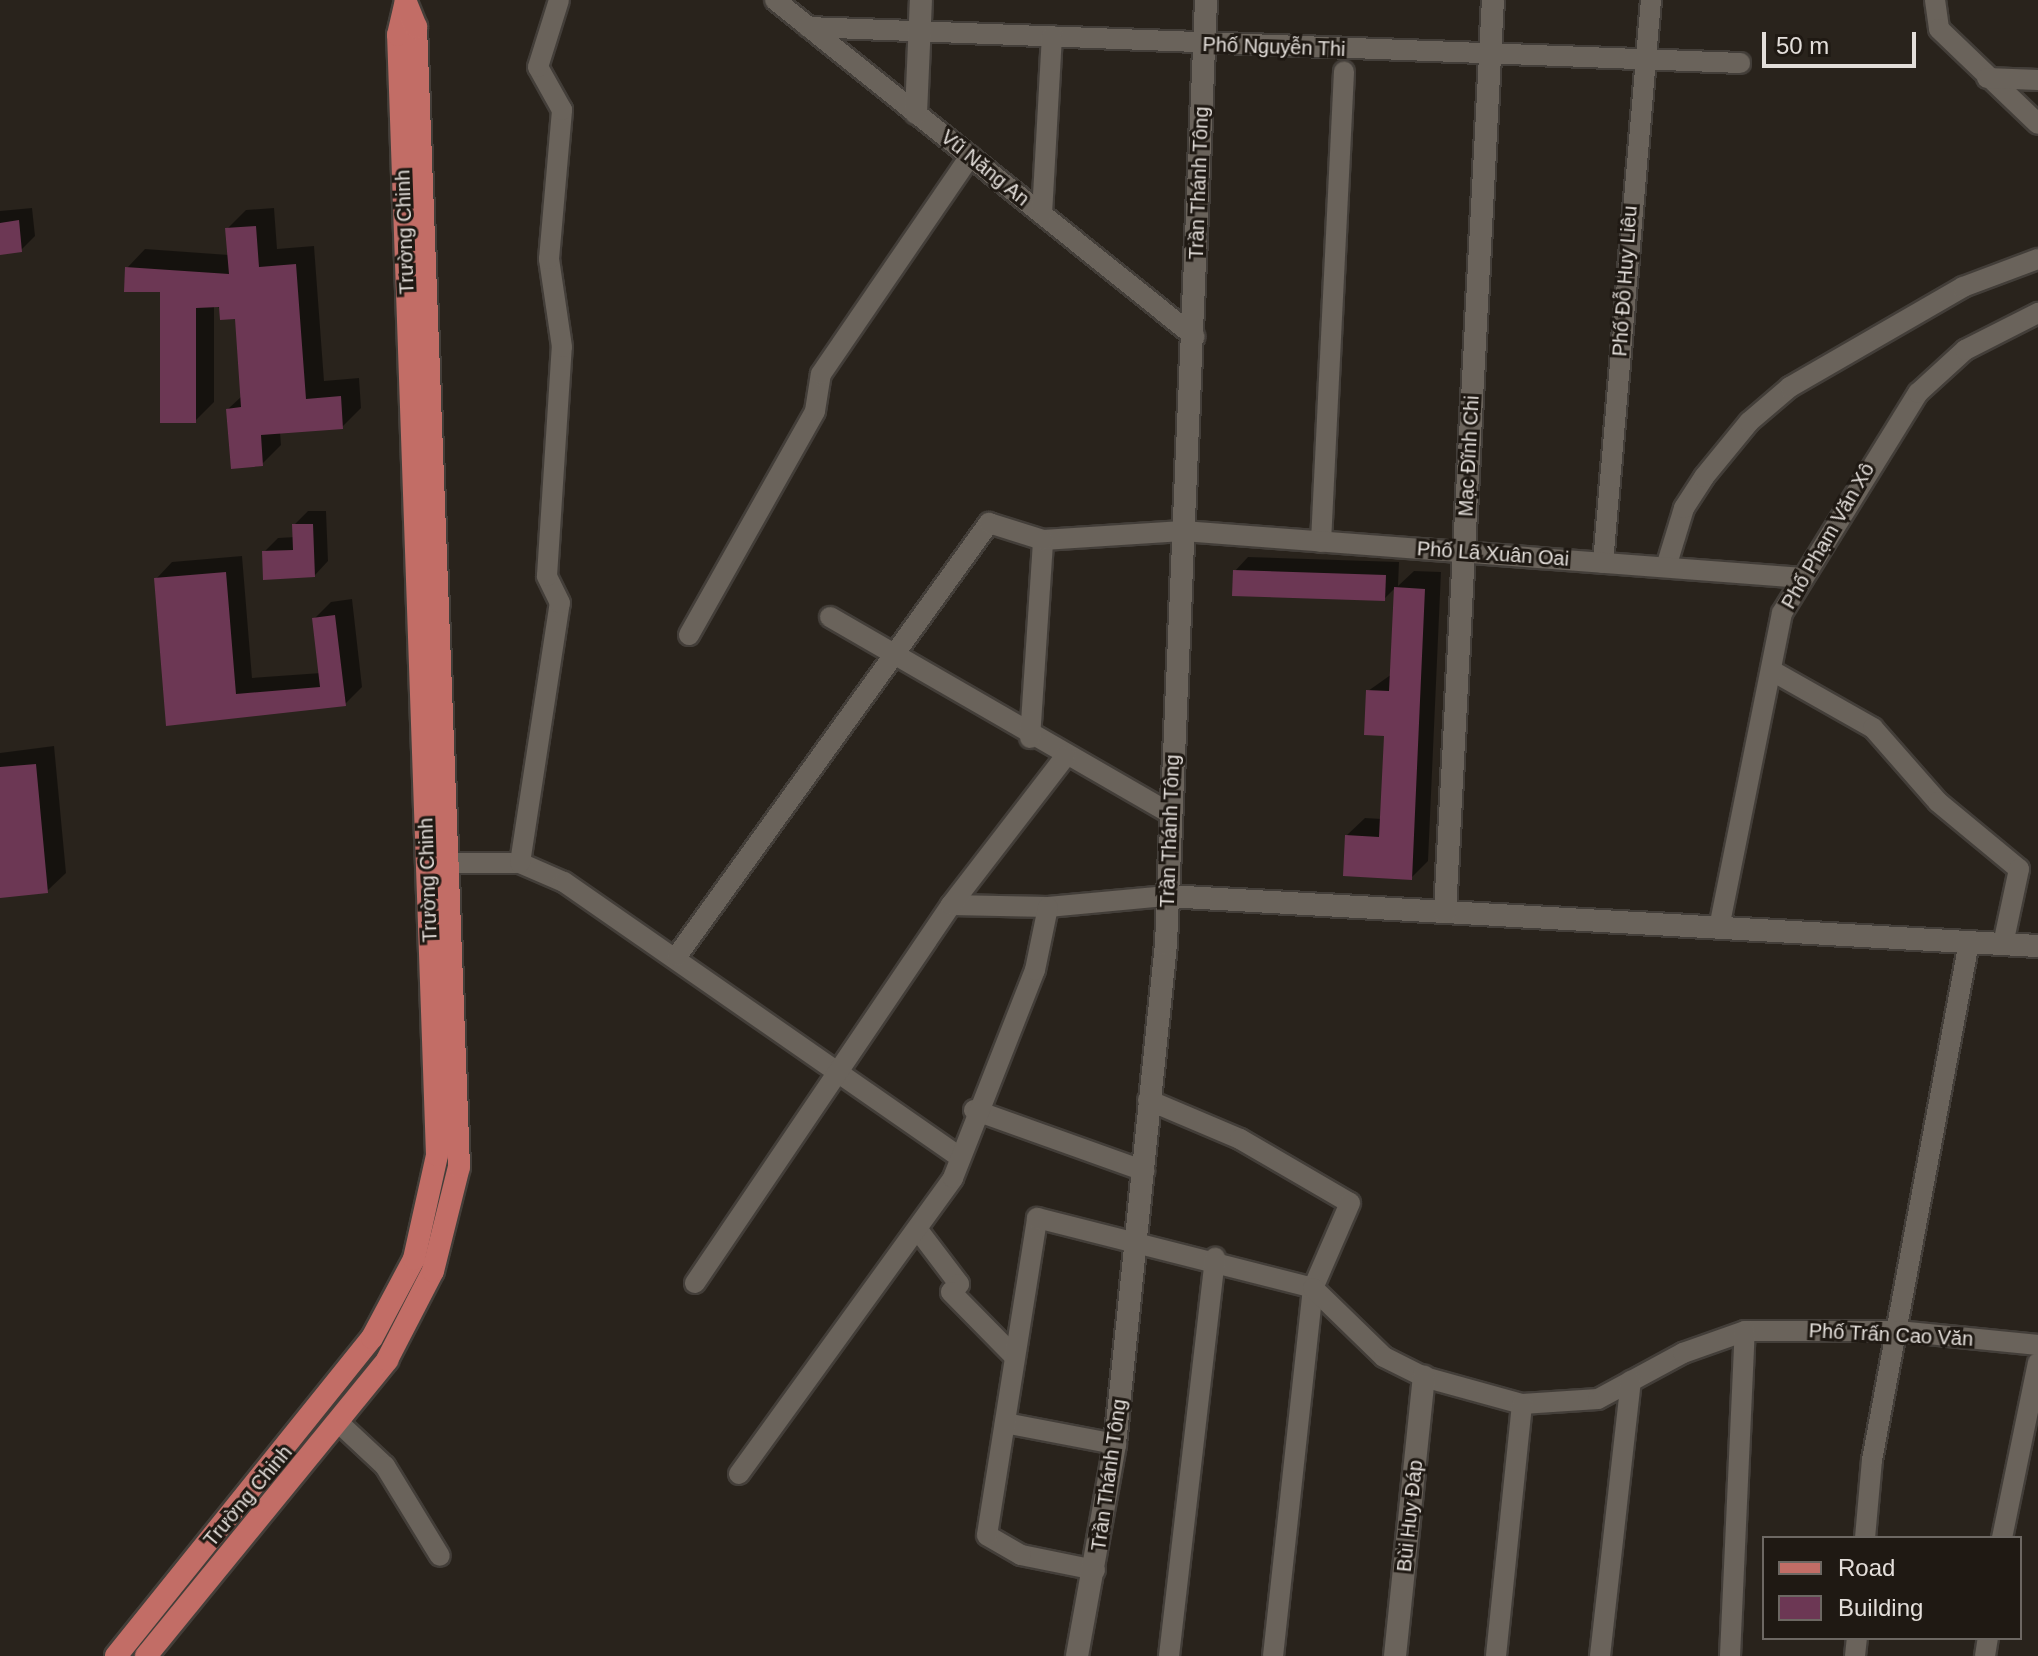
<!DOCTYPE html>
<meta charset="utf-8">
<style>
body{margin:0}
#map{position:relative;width:2038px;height:1656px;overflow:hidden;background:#29231c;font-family:Helvetica,sans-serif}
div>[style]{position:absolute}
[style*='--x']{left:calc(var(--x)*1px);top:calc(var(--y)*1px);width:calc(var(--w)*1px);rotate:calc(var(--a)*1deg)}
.shadow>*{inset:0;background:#0007}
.building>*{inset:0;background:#6c3754}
.roads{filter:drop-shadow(2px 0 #433e39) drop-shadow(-2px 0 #433e39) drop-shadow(0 2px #433e39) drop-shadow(0 -2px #433e39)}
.minor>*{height:20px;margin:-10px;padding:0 10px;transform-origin:10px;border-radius:10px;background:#6a635b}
.tertiary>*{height:22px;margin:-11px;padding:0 11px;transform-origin:11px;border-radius:11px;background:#6a635b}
.primary>*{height:22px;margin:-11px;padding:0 11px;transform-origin:11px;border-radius:11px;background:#c26d66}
span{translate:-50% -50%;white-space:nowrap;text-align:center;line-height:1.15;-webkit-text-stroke:6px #1f1913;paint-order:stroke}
.street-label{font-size:20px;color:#e3deda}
.legend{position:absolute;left:1762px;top:1536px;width:260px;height:104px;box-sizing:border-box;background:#1f1913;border:2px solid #6d6863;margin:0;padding:10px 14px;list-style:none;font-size:24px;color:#e3deda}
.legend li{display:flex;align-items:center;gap:16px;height:40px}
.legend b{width:40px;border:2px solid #6d6863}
.scale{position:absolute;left:1762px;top:32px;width:154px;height:36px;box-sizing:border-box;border:4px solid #e3deda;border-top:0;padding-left:10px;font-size:24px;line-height:28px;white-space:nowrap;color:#e3deda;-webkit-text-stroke:6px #1f1913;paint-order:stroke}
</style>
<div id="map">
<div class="shadow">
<div style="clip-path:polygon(32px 208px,35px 236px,21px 250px,0 253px,0 211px)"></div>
<div style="clip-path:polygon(274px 208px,277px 249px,314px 246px,324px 381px,359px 378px,361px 408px,342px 427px,280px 432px,281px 445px,262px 464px,228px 409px,242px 396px,236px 317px,214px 305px,214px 402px,195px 421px,162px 290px,127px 268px,145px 249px,229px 255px,227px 229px,246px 210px)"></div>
<div style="clip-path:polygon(308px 511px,326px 511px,328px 561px,315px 575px,264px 552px,278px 538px,295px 537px,294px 525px)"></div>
<div style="clip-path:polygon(242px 556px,252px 678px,321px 673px,314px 619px,331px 602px,352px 599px,362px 687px,345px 704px,168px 724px,156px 579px,172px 562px)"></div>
<div style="clip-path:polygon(1248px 557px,1399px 562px,1398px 586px,1414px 571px,1441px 572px,1428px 861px,1411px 878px,1347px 835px,1365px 818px,1382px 819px,1386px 734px,1368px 691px,1392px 674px,1396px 587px,1384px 599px,1235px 571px)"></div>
<div style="clip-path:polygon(54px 746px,66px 873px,47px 891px,0 896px,0 753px)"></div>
</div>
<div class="building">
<div style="clip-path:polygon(19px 220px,22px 252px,0 255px,0 223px)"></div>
<div style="clip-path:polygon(256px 226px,259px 267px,296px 264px,306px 399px,341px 396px,343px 429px,261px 435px,263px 466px,231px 469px,226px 409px,241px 407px,235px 319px,220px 320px,219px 307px,196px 308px,196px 423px,160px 423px,160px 292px,124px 292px,125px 267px,229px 274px,225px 228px)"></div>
<div style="clip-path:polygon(292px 524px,313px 524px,315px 577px,263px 580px,262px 551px,293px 550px)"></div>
<div style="clip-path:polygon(1233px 570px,1386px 575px,1385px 601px,1232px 596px)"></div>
<div style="clip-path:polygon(226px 572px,236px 694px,320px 687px,312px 618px,335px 615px,346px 706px,166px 726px,154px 578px)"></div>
<div style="clip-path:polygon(1394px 587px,1425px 589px,1412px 880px,1343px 876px,1345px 835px,1379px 837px,1384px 736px,1364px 735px,1366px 690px,1389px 691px)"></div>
<div style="clip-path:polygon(36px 764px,48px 893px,0 898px,0 767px)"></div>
</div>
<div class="roads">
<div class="minor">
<div style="--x:775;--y:0;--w:538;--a:38.74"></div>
<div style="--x:1935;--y:0;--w:29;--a:82"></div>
<div style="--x:1939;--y:29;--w:137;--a:43.8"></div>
<div style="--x:808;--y:27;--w:933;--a:2.21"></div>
<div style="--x:1987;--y:78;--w:51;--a:2.2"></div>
<div style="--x:1042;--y:214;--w:178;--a:-86.8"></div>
<div style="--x:1321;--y:542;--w:471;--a:-87.2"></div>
<div style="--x:1603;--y:563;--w:565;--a:-85.13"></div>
<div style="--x:1666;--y:567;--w:62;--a:-73"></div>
<div style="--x:1684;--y:508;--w:37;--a:-57"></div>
<div style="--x:1704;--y:477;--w:71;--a:-50.7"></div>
<div style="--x:1749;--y:422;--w:54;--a:-40.5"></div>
<div style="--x:1790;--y:387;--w:200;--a:-30"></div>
<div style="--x:1963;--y:287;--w:80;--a:-20.5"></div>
<div style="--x:830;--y:617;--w:392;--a:30"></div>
<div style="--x:689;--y:635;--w:257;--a:-60.6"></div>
<div style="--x:815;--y:411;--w:37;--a:-81"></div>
<div style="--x:821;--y:374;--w:264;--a:-55.6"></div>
<div style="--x:1774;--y:672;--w:114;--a:29.5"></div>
<div style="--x:1873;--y:728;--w:98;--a:48.7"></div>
<div style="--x:1938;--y:802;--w:105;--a:39.6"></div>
<div style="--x:2019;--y:869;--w:77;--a:102"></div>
<div style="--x:1030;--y:738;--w:198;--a:-86.2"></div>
<div style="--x:1043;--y:540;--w:140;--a:-3.7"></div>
<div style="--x:1183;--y:531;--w:622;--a:4.34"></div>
<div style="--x:447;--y:863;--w:73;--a:0"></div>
<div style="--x:520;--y:863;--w:48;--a:23.4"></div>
<div style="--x:564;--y:882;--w:477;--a:34.8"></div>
<div style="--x:520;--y:863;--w:263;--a:-81.3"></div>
<div style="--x:560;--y:603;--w:30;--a:-116"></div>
<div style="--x:547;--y:576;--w:229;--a:-86.3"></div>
<div style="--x:562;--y:347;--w:89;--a:-98.4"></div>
<div style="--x:549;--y:259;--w:150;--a:-85"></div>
<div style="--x:562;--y:110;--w:49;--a:-119.2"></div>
<div style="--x:538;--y:67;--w:70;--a:-72.6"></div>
<div style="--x:951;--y:905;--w:97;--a:1.2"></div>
<div style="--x:1048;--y:907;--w:120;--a:-5.3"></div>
<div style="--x:1719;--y:928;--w:321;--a:-78.7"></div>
<div style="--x:1782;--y:613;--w:259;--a:-58.3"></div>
<div style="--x:1918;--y:393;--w:64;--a:-42.5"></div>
<div style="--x:1965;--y:350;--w:82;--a:-26.9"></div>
<div style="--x:677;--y:956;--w:534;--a:-54.23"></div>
<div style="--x:989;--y:523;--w:57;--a:17.5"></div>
<div style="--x:1148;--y:1100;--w:100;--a:23"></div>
<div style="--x:1240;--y:1139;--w:127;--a:30.2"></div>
<div style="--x:1350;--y:1203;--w:93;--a:113.5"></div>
<div style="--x:1313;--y:1288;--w:370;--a:96.2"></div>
<div style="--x:974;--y:1110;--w:181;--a:19.7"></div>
<div style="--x:918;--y:1230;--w:68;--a:52.8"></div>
<div style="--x:959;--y:1284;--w:11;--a:135"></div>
<div style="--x:951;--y:1292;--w:88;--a:45.5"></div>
<div style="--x:695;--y:1283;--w:457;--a:-55.9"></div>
<div style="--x:951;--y:905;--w:187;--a:-52.4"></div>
<div style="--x:339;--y:1423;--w:63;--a:43.1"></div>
<div style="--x:385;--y:1466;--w:105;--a:58.6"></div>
<div style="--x:1005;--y:1423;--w:112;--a:10.8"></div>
<div style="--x:739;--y:1474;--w:365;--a:-54.1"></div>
<div style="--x:953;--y:1178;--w:224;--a:-68.5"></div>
<div style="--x:1035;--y:970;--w:64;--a:-78.3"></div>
<div style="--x:1865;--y:1538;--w:78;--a:-84.9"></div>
<div style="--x:1872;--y:1460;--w:527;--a:-79.39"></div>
<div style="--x:2002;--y:1538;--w:179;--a:-78.4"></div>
<div style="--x:1095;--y:1570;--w:76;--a:-168.5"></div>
<div style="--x:1021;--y:1555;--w:39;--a:-150"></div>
<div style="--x:987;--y:1535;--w:321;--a:-81"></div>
<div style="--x:1037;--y:1218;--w:285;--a:14.2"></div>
<div style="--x:1313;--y:1288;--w:99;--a:44.2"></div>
<div style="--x:1384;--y:1357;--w:45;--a:26.6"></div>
<div style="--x:1424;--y:1377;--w:102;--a:15.4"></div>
<div style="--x:1522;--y:1404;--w:76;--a:-3.8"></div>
<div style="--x:1598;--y:1399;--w:97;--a:-28.4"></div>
<div style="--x:1683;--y:1353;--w:66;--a:-19.5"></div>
<div style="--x:1745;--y:1331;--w:153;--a:0"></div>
<div style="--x:1898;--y:1331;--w:141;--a:5.7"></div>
<div style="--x:1169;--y:1656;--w:401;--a:-83.4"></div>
<div style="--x:1496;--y:1656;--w:253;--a:-84.1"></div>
<div style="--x:1600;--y:1656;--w:277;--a:-83.6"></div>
<div style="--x:1730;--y:1656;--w:325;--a:-87.4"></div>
<div style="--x:1855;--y:1656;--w:18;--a:-84"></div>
<div style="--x:1985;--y:1656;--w:18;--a:-81"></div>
</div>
<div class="tertiary">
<div style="--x:916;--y:113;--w:113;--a:-87.5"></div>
<div style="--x:1167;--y:896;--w:872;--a:3.29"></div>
<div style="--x:1445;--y:912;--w:913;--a:-86.99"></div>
<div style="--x:1077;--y:1656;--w:215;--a:-79.8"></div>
<div style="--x:1115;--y:1444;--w:503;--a:-84.18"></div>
<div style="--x:1166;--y:944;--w:945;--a:-87.57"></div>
<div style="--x:1395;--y:1656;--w:281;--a:-84.1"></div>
</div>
<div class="primary">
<div style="--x:116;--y:1656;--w:408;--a:-51.2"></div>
<div style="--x:372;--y:1338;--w:89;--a:-62"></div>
<div style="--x:414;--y:1259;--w:107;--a:-77.5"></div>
<div style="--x:437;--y:1155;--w:1121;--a:-91.99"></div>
<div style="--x:398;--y:35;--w:36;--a:-77"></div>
<div style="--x:146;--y:1656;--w:382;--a:-50.8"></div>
<div style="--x:387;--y:1360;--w:100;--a:-62.7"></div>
<div style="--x:433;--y:1271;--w:107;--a:-76"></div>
<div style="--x:459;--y:1167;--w:1141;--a:-92.16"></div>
<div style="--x:416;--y:27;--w:27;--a:-112"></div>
</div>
</div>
<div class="street-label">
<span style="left:1274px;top:47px;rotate:2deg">Phố Nguyễn Thi</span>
<span style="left:985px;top:168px;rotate:39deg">Vũ Năng An</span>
<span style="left:1199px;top:183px;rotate:-88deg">Trần Thánh Tông</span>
<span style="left:405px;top:232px;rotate:-92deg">Trường Chinh</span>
<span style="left:1625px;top:281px;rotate:-86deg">Phố Đỗ Huy Liêu</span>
<span style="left:1469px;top:456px;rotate:-87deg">Mạc Đĩnh Chi</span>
<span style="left:1828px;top:536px;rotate:-60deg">Phố Phạm Văn Xô</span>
<span style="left:1493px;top:554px;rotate:4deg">Phố Lã Xuân Oai</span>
<span style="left:1170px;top:831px;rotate:-88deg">Trần Thánh Tông</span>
<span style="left:428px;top:880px;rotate:-92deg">Trường Chinh</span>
<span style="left:1891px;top:1335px;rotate:3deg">Phố Trấn Cao Văn</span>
<span style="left:1109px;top:1475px;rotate:-82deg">Trần Thánh Tông</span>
<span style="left:248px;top:1496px;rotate:-50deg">Trường Chinh</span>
<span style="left:1410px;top:1516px;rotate:-84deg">Bùi Huy Đáp</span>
</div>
<ul class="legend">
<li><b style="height:10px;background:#c26d66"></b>Road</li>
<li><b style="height:22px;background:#6c3754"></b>Building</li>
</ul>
<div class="scale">50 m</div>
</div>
